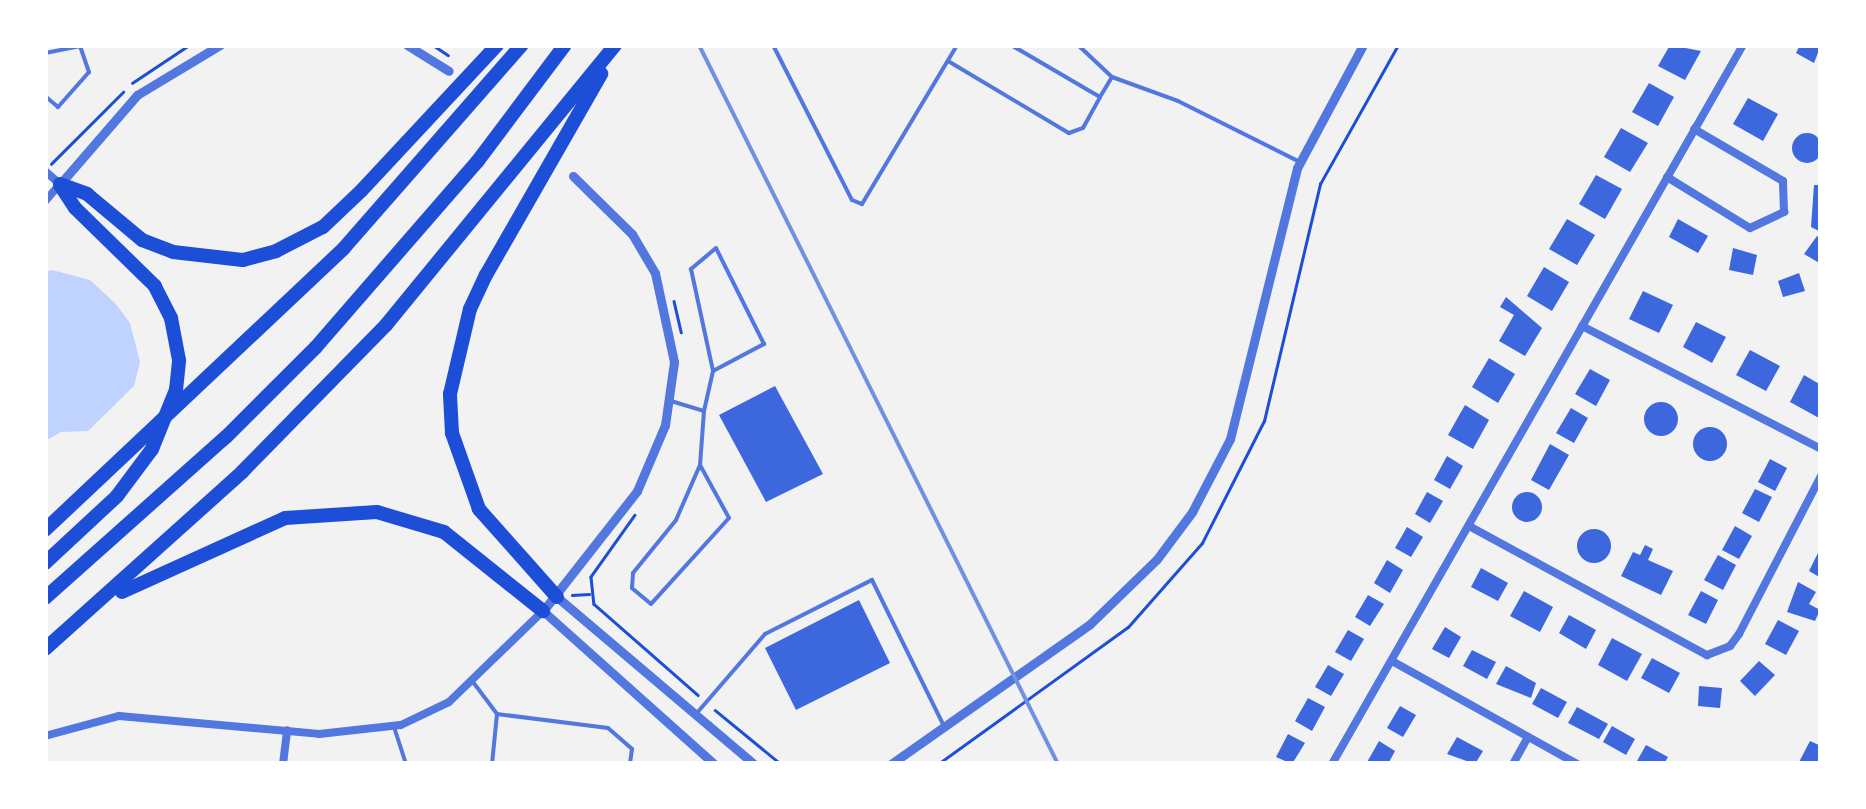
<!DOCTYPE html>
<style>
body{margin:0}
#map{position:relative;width:1866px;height:809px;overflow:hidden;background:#f2f2f2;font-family:Figtree,sans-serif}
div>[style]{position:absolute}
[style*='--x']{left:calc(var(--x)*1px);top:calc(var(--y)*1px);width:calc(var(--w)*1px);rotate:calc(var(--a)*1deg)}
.water>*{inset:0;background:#bfd3fe}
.building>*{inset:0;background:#3d67dc}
.round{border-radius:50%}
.path>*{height:2.5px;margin:-1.25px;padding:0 1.25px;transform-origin:1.25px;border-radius:1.25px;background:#1d4ed8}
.service>*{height:4px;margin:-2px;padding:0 2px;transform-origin:2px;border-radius:2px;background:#5277de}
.minor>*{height:8px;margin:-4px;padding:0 4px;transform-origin:4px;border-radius:4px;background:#5277de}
.tertiary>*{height:9px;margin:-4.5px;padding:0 4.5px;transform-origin:4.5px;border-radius:4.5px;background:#5277de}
.motorway>*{height:14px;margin:-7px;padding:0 7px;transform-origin:7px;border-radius:7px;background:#1d4ed8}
.rail>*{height:4px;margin:-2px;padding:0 2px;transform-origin:2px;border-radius:2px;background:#7290e2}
span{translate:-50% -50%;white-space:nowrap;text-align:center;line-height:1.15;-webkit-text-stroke:8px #fff;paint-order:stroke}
.frame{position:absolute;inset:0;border:48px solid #fff;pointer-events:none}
</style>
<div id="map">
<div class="water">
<div style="clip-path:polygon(52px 270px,90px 280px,116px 304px,130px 323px,140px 362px,134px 386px,88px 431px,61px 432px,45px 441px,45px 272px)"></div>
</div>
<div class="building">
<div style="clip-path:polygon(1670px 45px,1701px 51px,1685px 80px,1658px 66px)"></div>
<div style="clip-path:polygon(1800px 45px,1821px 45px,1814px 63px,1796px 53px)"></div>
<div style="clip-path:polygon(1649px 83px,1674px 97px,1658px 126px,1632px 112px)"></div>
<div style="clip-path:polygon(1748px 98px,1778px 114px,1763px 141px,1733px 124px)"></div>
<div style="clip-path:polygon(1621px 128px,1648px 143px,1630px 172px,1604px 157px)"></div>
<div class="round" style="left:1792px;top:133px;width:30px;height:30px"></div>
<div style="clip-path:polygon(1596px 175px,1622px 189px,1605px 219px,1579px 204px)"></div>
<div style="clip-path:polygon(1814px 185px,1821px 185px,1821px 232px,1811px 227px)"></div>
<div style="clip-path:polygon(1567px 219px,1595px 235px,1577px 265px,1549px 249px)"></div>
<div style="clip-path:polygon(1678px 219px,1708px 236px,1698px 253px,1669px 237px)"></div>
<div style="clip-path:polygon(1817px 236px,1821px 238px,1821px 264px,1804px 254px)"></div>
<div style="clip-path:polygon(1733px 248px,1757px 255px,1753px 275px,1729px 270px)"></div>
<div style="clip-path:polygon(1544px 267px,1569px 282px,1552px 311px,1527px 296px)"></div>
<div style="clip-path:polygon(1799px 273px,1805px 291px,1783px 297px,1778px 281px)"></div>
<div style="clip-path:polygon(1643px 291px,1673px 305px,1659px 333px,1629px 319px)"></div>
<div style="clip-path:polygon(1506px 297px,1542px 328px,1525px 356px,1499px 341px,1514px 315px,1500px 307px)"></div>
<div style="clip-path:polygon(1696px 322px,1726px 337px,1712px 363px,1683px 347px)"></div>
<div style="clip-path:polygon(1750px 350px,1780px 366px,1766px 391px,1736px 375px)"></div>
<div style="clip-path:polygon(1489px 358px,1515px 374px,1498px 403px,1472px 387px)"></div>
<div style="clip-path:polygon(1590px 369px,1610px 380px,1596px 406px,1575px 394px)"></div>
<div style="clip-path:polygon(1804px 375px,1821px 385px,1819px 418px,1790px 402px)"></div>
<div style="clip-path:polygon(775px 386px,823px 474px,766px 502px,719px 415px)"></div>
<div class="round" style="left:1644px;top:402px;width:34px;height:34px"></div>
<div style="clip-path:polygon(1465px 405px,1489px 420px,1473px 449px,1448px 435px)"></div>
<div style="clip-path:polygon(1571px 408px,1588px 418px,1574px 443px,1556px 433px)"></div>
<div class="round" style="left:1693px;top:427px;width:34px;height:34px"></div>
<div style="clip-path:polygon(1550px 444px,1569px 455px,1549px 490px,1531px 480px)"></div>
<div style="clip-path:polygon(1447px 456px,1463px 466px,1450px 489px,1434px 480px)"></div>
<div style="clip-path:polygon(1770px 459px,1787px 468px,1775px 491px,1758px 482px)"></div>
<div style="clip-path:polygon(1755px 489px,1772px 497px,1759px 522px,1742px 513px)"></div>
<div style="clip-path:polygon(1427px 492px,1443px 501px,1430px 523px,1415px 514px)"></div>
<div class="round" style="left:1512px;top:492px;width:30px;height:30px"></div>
<div style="clip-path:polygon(1735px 526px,1752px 536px,1739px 559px,1722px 550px)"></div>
<div style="clip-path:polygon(1407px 527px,1423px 537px,1411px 557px,1395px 548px)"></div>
<div class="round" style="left:1577px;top:529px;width:34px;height:34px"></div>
<div style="clip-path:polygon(1645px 545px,1653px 549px,1648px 560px,1673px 571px,1661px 595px,1621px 576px,1633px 552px,1640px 555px)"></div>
<div style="clip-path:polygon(1821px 547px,1821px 578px,1809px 571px)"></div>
<div style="clip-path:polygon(1718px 555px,1736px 565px,1723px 590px,1704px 580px)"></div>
<div style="clip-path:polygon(1387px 560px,1403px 570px,1390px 593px,1374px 583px)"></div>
<div style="clip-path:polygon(1481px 568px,1508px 583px,1498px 601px,1471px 587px)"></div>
<div style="clip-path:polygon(1798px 582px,1816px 592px,1809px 604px,1820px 610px,1815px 621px,1787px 612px)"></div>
<div style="clip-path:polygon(1524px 591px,1553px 607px,1540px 632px,1510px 616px)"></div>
<div style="clip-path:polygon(1701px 591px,1718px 600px,1706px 624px,1688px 615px)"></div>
<div style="clip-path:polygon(1368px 595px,1384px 604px,1370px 626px,1355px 617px)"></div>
<div style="clip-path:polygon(859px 600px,890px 663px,796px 710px,765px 648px)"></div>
<div style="clip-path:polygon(1569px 615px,1596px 630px,1586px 649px,1559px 633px)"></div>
<div style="clip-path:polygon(1778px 620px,1799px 631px,1786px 655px,1765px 644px)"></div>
<div style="clip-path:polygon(1445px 627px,1461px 637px,1449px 658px,1432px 649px)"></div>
<div style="clip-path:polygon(1348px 630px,1364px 639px,1351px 661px,1335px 652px)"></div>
<div style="clip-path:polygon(1612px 638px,1642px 654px,1627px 681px,1598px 665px)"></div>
<div style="clip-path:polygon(1472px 650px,1496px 662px,1487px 679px,1463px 666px)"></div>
<div style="clip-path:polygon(1652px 658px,1680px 673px,1669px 693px,1641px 678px)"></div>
<div style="clip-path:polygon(1759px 661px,1775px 675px,1755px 696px,1740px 681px)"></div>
<div style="clip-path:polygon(1328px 665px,1344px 674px,1331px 696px,1315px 687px)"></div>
<div style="clip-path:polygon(1506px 666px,1536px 683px,1531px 698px,1496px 684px)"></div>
<div style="clip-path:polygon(1699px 686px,1722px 688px,1720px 708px,1698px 706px)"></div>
<div style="clip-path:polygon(1541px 688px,1567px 702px,1558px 718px,1532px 704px)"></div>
<div style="clip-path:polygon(1308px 698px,1325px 707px,1312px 731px,1295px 721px)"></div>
<div style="clip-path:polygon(1400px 706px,1416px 715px,1403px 737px,1387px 728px)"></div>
<div style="clip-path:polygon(1577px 707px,1608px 724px,1599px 739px,1568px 723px)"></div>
<div style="clip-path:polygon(1612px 726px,1635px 739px,1626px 755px,1603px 742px)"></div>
<div style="clip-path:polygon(1288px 734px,1305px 743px,1292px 764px,1276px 757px)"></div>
<div style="clip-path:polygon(1457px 737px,1483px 751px,1475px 764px,1447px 754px)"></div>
<div style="clip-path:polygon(1379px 741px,1395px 751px,1388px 764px,1366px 764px)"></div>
<div style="clip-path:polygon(1810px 741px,1821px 746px,1821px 761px,1798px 764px)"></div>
<div style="clip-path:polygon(1646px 745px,1668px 757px,1664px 764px,1637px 761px)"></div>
</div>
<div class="path">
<div style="--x:433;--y:45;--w:18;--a:34"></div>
<div style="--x:132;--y:83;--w:69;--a:-33.7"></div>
<div style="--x:51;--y:164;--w:102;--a:-45"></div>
<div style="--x:674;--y:301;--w:32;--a:77"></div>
<div style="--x:635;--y:515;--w:76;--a:125.4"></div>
<div style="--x:591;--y:577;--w:27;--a:84"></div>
<div style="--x:594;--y:604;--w:138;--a:41.2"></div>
<div style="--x:572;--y:595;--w:17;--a:-3"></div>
<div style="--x:715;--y:710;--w:85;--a:39.3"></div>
<div style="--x:938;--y:764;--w:234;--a:-35.8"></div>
<div style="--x:1128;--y:627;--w:112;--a:-48.6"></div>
<div style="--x:1202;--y:543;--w:137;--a:-63.1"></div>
<div style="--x:1264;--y:421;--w:244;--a:-76.7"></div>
<div style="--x:1320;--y:184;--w:159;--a:-60.7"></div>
</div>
<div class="service">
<div style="--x:773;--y:45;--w:174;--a:63"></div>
<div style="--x:852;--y:200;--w:11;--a:22"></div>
<div style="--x:862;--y:204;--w:185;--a:-59.1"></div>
<div style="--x:1011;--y:45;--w:103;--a:30.3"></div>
<div style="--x:1100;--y:97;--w:23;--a:-59"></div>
<div style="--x:1078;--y:45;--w:47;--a:43.3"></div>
<div style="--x:1112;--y:77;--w:70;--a:20"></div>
<div style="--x:1178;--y:101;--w:136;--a:26.6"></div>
<div style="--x:45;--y:53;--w:36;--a:-11"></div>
<div style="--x:80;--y:46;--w:28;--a:71"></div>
<div style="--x:89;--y:72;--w:47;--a:131.5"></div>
<div style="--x:58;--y:107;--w:17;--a:-140"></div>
<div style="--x:948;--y:61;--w:141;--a:30.8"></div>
<div style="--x:1069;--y:133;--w:15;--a:-20"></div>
<div style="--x:1083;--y:128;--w:35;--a:-61"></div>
<div style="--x:671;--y:401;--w:34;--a:17"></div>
<div style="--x:704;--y:411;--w:54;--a:94.2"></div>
<div style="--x:700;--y:465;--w:60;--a:61.3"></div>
<div style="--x:729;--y:518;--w:116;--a:132.2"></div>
<div style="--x:651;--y:604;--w:25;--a:-140"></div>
<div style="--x:632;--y:588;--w:15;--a:-86"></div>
<div style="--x:633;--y:573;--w:68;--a:-50.9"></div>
<div style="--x:676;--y:520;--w:60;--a:-66.4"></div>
<div style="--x:704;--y:411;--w:41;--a:-77.3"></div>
<div style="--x:713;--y:371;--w:58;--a:-27.9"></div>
<div style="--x:764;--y:344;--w:107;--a:-116.6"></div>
<div style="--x:716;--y:248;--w:33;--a:140"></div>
<div style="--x:691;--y:269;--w:104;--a:77.8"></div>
<div style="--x:473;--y:682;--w:40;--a:53"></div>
<div style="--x:497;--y:714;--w:50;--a:95.7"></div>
<div style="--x:497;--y:714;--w:112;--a:7.2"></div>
<div style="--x:608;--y:728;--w:32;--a:41"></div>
<div style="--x:632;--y:749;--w:15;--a:98"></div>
<div style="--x:696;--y:714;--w:106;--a:-49.2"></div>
<div style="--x:765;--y:634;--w:120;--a:-26.8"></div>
<div style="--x:872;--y:580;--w:161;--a:63.8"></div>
<div style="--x:394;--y:727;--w:39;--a:72"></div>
</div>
<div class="minor">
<div style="--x:45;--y:171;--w:20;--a:41"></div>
<div style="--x:60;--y:184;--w:23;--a:131"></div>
<div style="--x:1667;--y:177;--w:97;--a:31.6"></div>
<div style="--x:1750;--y:228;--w:38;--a:-25"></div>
<div style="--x:1784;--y:212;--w:31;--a:-92"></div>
<div style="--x:1783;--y:181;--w:103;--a:-149.7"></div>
<div style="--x:1582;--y:326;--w:269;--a:27.2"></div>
<div style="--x:1469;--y:526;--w:271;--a:28.5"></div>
<div style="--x:1707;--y:655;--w:25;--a:-21"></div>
<div style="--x:1730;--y:646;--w:15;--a:-53"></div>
<div style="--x:1739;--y:634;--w:178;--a:-62.6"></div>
<div style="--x:1392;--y:661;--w:212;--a:29.1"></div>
<div style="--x:45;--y:736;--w:77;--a:-15.1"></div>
<div style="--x:119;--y:716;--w:201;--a:5.1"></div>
<div style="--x:319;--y:734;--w:82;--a:-6.3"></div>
<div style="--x:401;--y:725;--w:53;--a:-25.6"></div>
<div style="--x:449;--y:702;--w:131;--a:-44.1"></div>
<div style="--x:283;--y:764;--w:34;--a:-83"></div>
<div style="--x:1332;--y:764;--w:828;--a:-60.25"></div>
<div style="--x:1513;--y:764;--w:31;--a:-61"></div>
</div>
<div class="tertiary">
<div style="--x:407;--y:45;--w:49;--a:31.8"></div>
<div style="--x:573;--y:176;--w:83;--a:44.5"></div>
<div style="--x:632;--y:234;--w:45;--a:59.5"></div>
<div style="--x:655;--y:273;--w:91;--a:77.9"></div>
<div style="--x:674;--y:362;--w:64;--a:98.1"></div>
<div style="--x:665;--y:425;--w:72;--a:113"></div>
<div style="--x:637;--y:491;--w:152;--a:128.1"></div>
<div style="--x:543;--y:611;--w:229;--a:41.8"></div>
<div style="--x:60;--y:184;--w:118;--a:-49.1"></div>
<div style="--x:137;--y:95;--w:97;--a:-31.1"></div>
<div style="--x:557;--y:597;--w:258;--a:40.3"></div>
<div style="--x:891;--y:764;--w:243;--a:-35.1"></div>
<div style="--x:1090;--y:624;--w:93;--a:-44.1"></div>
<div style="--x:1157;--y:559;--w:59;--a:-53.3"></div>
<div style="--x:1192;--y:512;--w:82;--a:-62.5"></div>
<div style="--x:1230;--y:439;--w:279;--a:-76.1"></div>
<div style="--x:1297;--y:168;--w:140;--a:-61.8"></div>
</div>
<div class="motorway">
<div style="--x:60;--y:184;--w:29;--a:20"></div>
<div style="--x:87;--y:194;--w:72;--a:39.9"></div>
<div style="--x:142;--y:240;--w:33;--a:21"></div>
<div style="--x:173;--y:252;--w:70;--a:6.5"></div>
<div style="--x:243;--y:260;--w:34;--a:-15"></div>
<div style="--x:276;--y:251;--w:53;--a:-27.1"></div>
<div style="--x:323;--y:227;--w:52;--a:-43.5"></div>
<div style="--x:361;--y:191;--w:200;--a:-47"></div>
<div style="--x:45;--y:530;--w:411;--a:-43.3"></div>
<div style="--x:344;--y:248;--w:270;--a:-48.8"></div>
<div style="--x:45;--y:563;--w:98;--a:-42.9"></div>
<div style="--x:117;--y:496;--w:59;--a:-53.3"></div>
<div style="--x:152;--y:449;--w:64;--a:-67.9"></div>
<div style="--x:176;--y:390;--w:30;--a:-84"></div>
<div style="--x:179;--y:360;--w:43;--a:-100.8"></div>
<div style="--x:171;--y:318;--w:36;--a:-117"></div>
<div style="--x:155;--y:286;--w:112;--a:-135.7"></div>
<div style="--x:75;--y:208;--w:27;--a:-123"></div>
<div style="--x:122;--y:592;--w:179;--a:-24.4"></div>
<div style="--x:285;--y:518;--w:92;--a:-3.7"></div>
<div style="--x:377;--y:512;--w:70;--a:16.6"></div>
<div style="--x:444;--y:532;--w:127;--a:38.6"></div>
<div style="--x:557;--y:597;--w:118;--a:-131.6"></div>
<div style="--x:479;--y:509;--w:81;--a:-109.6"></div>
<div style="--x:452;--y:433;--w:39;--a:-93"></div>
<div style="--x:450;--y:394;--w:87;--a:-76.8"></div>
<div style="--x:470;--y:309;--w:38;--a:-65"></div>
<div style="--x:486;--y:275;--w:232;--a:-60.2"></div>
<div style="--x:45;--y:598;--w:242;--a:-41.7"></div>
<div style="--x:226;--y:437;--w:127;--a:-45"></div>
<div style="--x:316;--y:347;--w:245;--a:-49"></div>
<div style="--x:477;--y:162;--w:146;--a:-53.1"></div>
<div style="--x:45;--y:649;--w:265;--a:-41.9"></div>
<div style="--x:242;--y:472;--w:206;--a:-45.6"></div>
<div style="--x:386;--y:325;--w:362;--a:-50.7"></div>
</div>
<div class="rail">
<div style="--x:699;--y:45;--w:804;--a:63.47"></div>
</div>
<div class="frame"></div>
</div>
